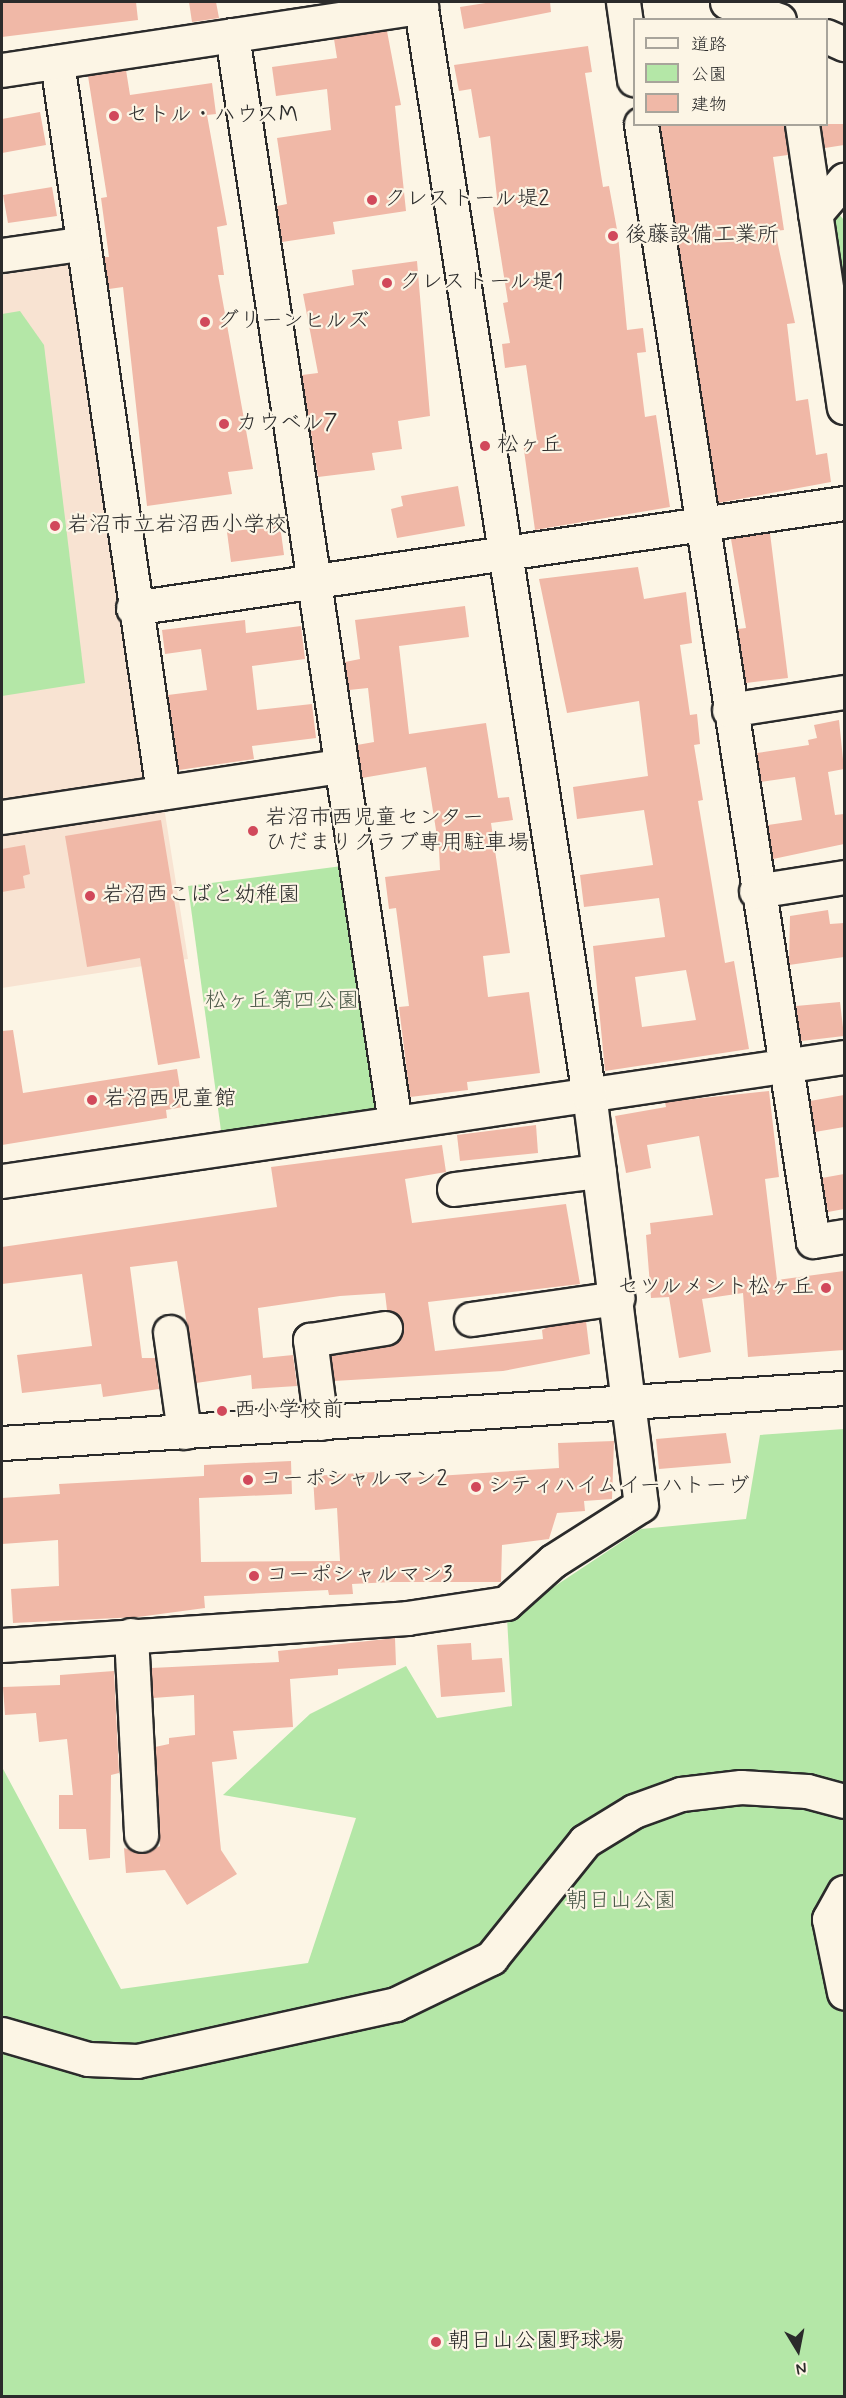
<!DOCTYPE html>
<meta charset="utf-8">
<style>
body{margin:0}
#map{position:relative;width:846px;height:2398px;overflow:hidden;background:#fcf5e5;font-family:Mynerve,"Klee One",sans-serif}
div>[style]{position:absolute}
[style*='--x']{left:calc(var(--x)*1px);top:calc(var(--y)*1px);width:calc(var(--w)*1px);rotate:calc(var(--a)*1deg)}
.built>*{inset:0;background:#f8e3d2}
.green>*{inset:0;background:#b4e7a7}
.building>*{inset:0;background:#f0b8a7}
.roads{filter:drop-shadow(2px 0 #2b2b2b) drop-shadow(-2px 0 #2b2b2b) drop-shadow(0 2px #2b2b2b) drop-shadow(0 -2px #2b2b2b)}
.minor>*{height:33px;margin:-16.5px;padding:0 16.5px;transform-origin:16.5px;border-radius:16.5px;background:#fcf5e5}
.dots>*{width:16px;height:16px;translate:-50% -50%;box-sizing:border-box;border:3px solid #fcf5e5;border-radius:50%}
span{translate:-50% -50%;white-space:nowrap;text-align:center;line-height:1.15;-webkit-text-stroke:4.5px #fcf5e5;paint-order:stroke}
.poi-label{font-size:22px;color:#2b2b2b}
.left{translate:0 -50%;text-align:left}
.right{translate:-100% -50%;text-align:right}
.park-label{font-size:22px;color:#4d5a4a}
.frame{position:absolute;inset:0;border:3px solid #2b2b2b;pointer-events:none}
.legend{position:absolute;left:633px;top:18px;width:195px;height:108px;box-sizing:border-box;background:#fcf5e5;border:2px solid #a8a49b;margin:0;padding:8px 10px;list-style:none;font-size:18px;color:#2b2b2b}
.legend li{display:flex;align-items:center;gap:12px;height:30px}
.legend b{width:30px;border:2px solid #a8a49b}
.north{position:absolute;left:768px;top:2320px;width:60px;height:60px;-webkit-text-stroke:4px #fcf5e5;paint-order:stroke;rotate:170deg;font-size:16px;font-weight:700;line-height:24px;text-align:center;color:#2b2b2b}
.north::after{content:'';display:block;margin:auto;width:21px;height:27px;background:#2b2b2b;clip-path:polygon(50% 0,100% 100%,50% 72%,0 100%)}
</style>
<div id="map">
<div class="built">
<div style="clip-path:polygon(70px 264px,146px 778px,2px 801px,2px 275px)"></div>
<div style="clip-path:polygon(164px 807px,188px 959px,2px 988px,2px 833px)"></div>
</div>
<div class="green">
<div style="clip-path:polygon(837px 212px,844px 220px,844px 366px,823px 225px)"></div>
<div style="clip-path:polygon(20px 311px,44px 345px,85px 683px,2px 696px,2px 314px)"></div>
<div style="clip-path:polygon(342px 866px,376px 1117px,222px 1138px,188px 886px)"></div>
<div style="clip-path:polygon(844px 1429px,844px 2396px,2px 2396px,2px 1767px,121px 1989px,308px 1963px,356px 1818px,223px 1795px,310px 1714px,406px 1666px,437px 1718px,512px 1706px,507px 1618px,641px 1529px,746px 1519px,760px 1435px)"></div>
</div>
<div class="building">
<div style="clip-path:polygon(2px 2px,136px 2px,138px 20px,2px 37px)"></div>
<div style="clip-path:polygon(189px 2px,216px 2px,219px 18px,192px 22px)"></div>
<div style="clip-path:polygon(492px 2px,550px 2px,551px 12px,464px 29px,460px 7px)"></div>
<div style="clip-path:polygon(387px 31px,401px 105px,395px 106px,406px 211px,333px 222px,335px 234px,282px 242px,277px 206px,287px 204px,277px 138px,331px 130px,327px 89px,276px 96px,272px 67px,337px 58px,334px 39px)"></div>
<div style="clip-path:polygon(588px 46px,592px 72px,585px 73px,603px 187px,609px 186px,618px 235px,627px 330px,643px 328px,646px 352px,637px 353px,645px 417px,656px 415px,670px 507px,535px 530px,523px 443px,537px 440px,526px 365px,505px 368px,502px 344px,510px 343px,503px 303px,508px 302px,493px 207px,498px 206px,490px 136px,479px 138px,471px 89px,459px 91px,454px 65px)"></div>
<div style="clip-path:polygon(126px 70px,130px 95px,212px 83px,216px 114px,207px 115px,227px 225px,217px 227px,224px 275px,218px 275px,253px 469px,228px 472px,232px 494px,147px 506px,123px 287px,109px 289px,104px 257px,109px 257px,101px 198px,107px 197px,88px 76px)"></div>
<div style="clip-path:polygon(40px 112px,46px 145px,2px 153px,2px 119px)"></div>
<div style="clip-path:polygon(660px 124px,784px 124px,788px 155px,773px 157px,784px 230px,775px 231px,795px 323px,787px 324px,796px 401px,808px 399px,816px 455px,827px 453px,831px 482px,718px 503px)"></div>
<div style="clip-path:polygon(821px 124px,844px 124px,844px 145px,825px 148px)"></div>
<div style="clip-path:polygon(52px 187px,57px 216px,8px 223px,3px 195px)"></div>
<div style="clip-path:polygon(417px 261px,430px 416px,398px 421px,402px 449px,372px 453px,375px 470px,318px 477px,302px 375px,318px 373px,303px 294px,354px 285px,352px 270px)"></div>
<div style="clip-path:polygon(458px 486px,465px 526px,397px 538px,391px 509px,403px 506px,401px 496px)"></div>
<div style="clip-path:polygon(280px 525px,284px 555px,231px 562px,227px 532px)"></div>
<div style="clip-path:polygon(770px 533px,788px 678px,746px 683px,738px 629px,746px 628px,731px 539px)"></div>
<div style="clip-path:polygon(evenodd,638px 567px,644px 599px,686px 592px,692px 643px,680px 645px,690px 715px,697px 714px,700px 744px,694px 745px,703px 800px,698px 801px,725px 963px,734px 961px,749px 1049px,605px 1071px,593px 946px,665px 937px,659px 898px,584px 907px,580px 875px,653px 865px,644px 810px,577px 819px,573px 787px,648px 776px,639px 701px,567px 713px,539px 579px,638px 567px,686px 970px,696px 1020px,642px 1027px,635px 977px,686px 970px)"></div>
<div style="clip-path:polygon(465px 606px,469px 637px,399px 646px,409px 734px,486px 723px,498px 798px,509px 797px,513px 820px,491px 823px,510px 953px,483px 956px,488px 997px,529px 992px,540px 1073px,467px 1082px,468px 1090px,410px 1097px,399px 1007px,409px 1006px,396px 908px,389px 909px,385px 877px,440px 870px,439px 849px,426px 767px,362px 778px,357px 745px,374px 742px,368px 688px,349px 690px,345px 662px,360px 659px,355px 620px)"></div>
<div style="clip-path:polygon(245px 620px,246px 633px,301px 626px,305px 659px,252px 666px,257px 710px,312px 704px,316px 738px,252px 746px,254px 759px,179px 770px,168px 695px,207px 690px,201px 649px,165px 654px,162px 630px)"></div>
<div style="clip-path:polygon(839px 720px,844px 769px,828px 772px,835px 815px,844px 814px,844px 844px,773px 859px,768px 825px,802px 820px,795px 777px,761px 782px,757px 753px,809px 745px,808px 740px,817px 738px,814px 725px)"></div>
<div style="clip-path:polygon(161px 820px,200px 1058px,158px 1065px,140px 958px,87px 967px,65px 836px)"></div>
<div style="clip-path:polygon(25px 845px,30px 874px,23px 876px,25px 888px,2px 892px,2px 849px)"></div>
<div style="clip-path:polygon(828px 910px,830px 924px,844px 923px,844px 957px,789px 965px,790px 916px)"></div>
<div style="clip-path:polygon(840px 1002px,844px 1036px,801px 1041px,796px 1006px)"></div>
<div style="clip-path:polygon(13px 1030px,23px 1093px,177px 1069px,183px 1107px,166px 1110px,167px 1118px,2px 1145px,2px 1031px)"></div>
<div style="clip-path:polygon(769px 1091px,779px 1177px,765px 1179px,777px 1280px,844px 1271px,844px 1350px,748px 1357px,743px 1293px,702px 1299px,711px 1352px,679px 1358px,669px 1297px,651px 1298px,646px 1235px,651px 1234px,650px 1223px,713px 1215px,699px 1136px,647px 1145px,651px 1168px,626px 1173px,615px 1116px,666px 1107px,665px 1102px)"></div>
<div style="clip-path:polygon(844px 1095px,844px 1127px,815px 1132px,810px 1101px)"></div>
<div style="clip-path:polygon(536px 1125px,538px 1153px,460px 1161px,457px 1135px)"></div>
<div style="clip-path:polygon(442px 1145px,446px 1172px,405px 1179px,412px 1223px,566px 1204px,580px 1284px,428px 1302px,435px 1351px,543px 1339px,542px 1330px,548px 1327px,586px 1321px,590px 1354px,503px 1371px,334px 1381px,331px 1356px,389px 1346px,402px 1335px,404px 1326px,387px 1310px,385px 1293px,340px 1296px,258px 1308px,263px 1358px,293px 1355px,297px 1386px,252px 1389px,251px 1375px,196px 1383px,177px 1261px,130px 1267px,142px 1358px,155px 1358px,159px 1389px,103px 1397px,101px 1384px,22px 1393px,17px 1355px,92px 1346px,82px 1274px,2px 1284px,2px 1247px,277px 1207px,271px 1167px)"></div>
<div style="clip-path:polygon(844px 1174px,844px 1209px,828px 1212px,822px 1178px)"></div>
<div style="clip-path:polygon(726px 1433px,731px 1463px,659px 1469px,656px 1439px)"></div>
<div style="clip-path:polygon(614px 1441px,612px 1499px,584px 1501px,585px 1511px,557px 1513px,549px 1539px,502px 1545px,501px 1582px,391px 1582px,352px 1584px,353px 1594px,329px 1595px,328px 1590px,204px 1596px,205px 1608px,138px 1617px,13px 1623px,11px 1589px,59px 1586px,58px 1540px,2px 1544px,2px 1498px,60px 1494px,59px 1484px,204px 1476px,204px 1465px,291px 1461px,292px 1494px,199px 1498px,201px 1562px,340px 1561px,337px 1508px,315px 1510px,313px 1476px,376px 1472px,376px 1480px,559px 1468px,558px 1443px)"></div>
<div style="clip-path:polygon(395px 1638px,396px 1665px,338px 1669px,338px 1675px,290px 1679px,293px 1727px,233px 1731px,237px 1759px,212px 1762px,221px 1850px,237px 1874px,187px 1905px,165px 1870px,126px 1873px,124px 1848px,143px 1854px,160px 1846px,155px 1747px,169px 1744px,169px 1738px,195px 1735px,194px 1695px,153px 1698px,151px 1668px,279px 1662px,278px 1651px)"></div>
<div style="clip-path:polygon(471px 1643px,472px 1660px,502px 1658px,505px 1692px,441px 1697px,437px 1645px)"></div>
<div style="clip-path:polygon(114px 1671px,119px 1773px,111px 1775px,110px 1858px,89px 1860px,86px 1829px,59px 1829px,59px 1795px,73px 1795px,67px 1739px,39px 1742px,36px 1713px,5px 1715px,3px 1687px,60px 1685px,60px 1675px)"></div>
</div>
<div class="roads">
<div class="minor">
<div style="--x:623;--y:2;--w:78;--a:81.9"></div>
<div style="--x:727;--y:2;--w:55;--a:19.1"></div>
<div style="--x:232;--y:35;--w:1100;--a:81.48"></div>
<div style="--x:826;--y:36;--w:20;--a:24"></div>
<div style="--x:57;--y:62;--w:738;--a:81.74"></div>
<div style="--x:2;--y:70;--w:424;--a:-8.6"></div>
<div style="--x:641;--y:124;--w:1130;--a:81.25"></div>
<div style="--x:813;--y:1241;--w:31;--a:-9"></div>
<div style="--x:802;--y:124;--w:286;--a:81.6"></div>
<div style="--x:815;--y:214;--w:45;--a:-49.5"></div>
<div style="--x:2;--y:255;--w:78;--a:-8.1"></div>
<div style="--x:133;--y:608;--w:719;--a:-8.4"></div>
<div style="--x:729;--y:710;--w:116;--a:-8.9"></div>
<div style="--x:2;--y:817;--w:342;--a:-8.6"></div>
<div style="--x:756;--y:891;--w:89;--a:-9"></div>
<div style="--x:2;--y:1181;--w:851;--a:-8.38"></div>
<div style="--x:454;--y:1189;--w:146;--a:-7.1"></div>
<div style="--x:471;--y:1319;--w:148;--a:-8.2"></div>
<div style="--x:170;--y:1332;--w:101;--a:82"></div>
<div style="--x:321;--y:1423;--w:84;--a:-97.5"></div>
<div style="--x:310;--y:1340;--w:76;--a:-9.1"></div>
<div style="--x:2;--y:1443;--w:844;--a:-3.74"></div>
<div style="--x:131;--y:1635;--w:200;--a:87.1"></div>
<div style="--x:2;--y:1645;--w:406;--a:-3.8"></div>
<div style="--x:407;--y:1618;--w:100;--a:-8.6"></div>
<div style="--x:506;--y:1603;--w:63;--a:-41.8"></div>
<div style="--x:553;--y:1561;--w:104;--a:-32.5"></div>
<div style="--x:641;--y:1505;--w:412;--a:-97.2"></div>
<div style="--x:589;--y:1096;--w:1107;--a:-98.78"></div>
<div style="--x:844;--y:1892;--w:31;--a:119"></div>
<div style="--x:829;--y:1919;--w:75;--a:78.4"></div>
<div style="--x:2;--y:2034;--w:90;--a:16.2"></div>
<div style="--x:88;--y:2059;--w:49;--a:2.3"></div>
<div style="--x:137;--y:2061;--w:265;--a:-12.4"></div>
<div style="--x:396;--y:2004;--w:106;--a:-25.8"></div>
<div style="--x:491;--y:1958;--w:150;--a:-51.2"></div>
<div style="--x:585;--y:1841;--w:57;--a:-31.5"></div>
<div style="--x:634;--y:1811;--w:50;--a:-19.9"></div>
<div style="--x:681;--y:1794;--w:60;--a:-6.7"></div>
<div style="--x:741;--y:1787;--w:66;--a:3.5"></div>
<div style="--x:807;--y:1791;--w:38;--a:15"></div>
</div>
</div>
<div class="dots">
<div style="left:114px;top:116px;background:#d1495b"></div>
<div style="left:372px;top:200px;background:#d1495b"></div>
<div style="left:613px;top:236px;background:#d1495b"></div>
<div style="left:387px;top:283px;background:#d1495b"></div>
<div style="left:205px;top:322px;background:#d1495b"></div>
<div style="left:224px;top:424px;background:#d1495b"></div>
<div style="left:485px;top:446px;background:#d1495b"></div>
<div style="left:55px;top:526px;background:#d1495b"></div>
<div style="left:253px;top:831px;background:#d1495b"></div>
<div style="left:90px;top:896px;background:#d1495b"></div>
<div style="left:92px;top:1100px;background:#d1495b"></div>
<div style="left:826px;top:1288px;background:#d1495b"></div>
<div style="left:222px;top:1411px;background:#d1495b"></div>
<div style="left:248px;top:1480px;background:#d1495b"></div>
<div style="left:476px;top:1487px;background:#d1495b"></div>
<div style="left:254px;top:1576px;background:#d1495b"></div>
<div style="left:436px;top:2342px;background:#d1495b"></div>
</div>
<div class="poi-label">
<span class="left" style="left:126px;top:116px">セトル・ハウスM</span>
<span class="left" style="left:384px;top:200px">クレストール堤2</span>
<span class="left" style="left:625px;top:236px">後藤設備工業所</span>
<span class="left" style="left:399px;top:283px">クレストール堤1</span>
<span class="left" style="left:217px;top:322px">グリーンヒルズ</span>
<span class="left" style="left:236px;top:424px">カウベル7</span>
<span class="left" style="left:497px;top:446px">松ヶ丘</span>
<span class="left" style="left:67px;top:526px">岩沼市立岩沼西小学校</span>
<span class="left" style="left:265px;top:831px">岩沼市西児童センター<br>ひだまりクラブ専用駐車場</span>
<span class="left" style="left:102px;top:896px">岩沼西こばと幼稚園</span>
<span class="left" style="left:104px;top:1100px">岩沼西児童館</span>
<span class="right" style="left:814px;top:1288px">セツルメント松ヶ丘</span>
<span class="left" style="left:234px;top:1411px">西小学校前</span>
<span class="left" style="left:260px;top:1480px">コーポシャルマン2</span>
<span class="left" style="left:488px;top:1487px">シティハイムイーハトーヴ</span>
<span class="left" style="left:266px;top:1576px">コーポシャルマン3</span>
<span class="left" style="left:448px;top:2342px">朝日山公園野球場</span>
</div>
<div class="park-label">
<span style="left:282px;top:1002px">松ヶ丘第四公園</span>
<span style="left:621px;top:1902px">朝日山公園</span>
</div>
<div class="frame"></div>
<ul class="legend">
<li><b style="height:8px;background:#fcf5e5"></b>道路</li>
<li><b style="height:16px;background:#b4e7a7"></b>公園</li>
<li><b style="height:16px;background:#f0b8a7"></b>建物</li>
</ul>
<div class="north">N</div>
</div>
